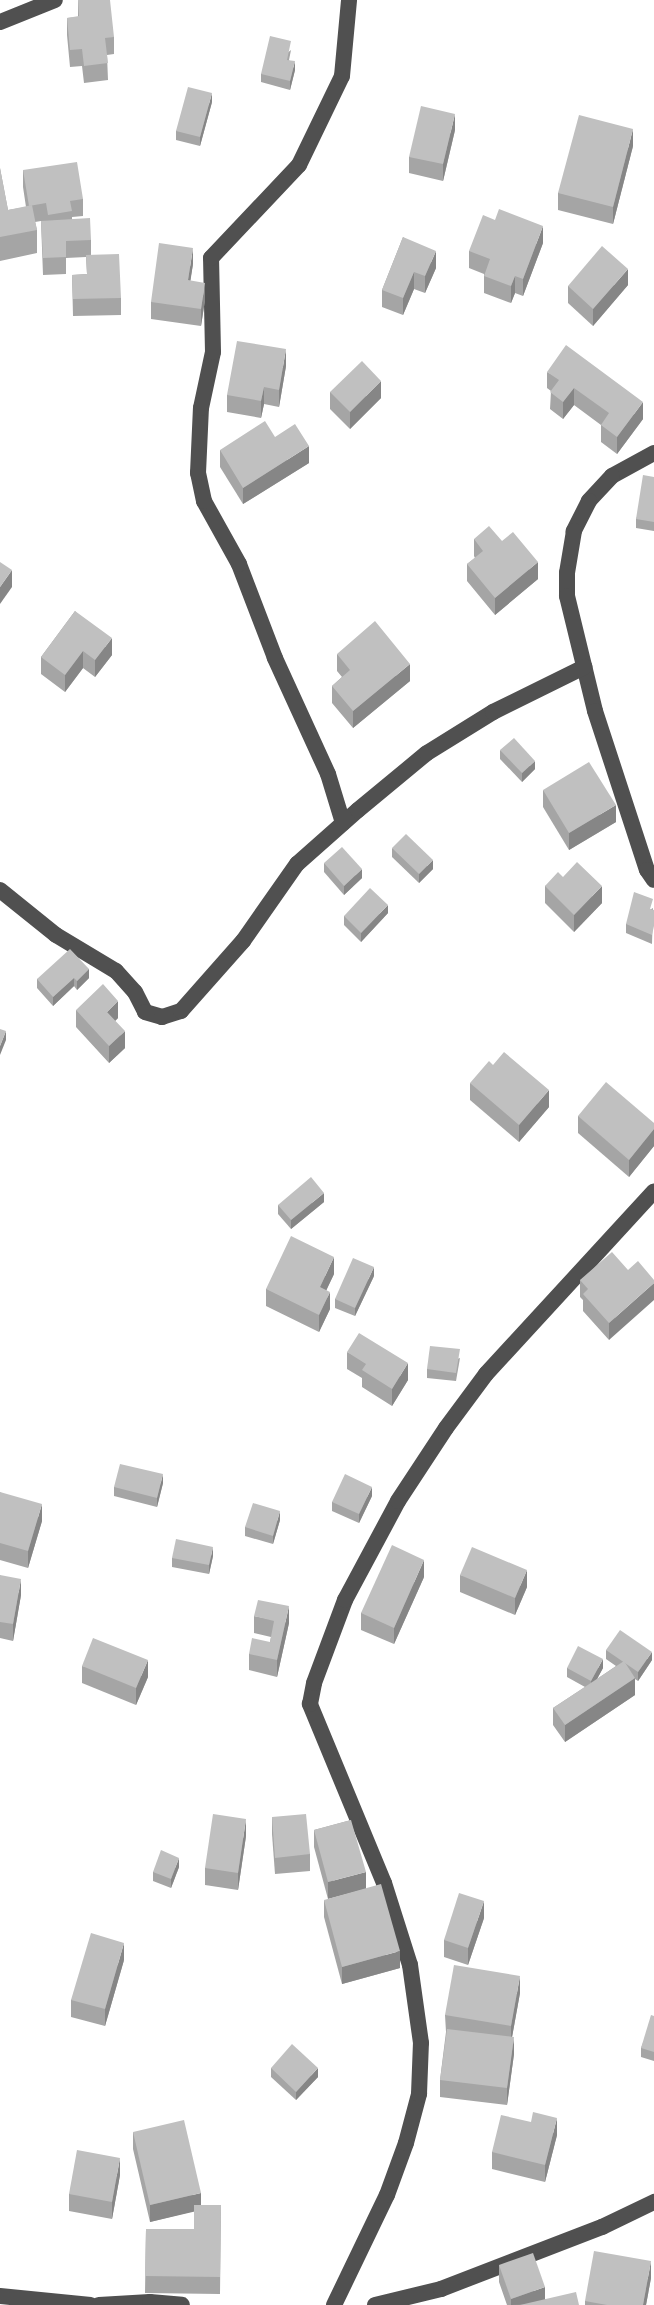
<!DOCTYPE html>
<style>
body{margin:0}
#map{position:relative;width:654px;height:2305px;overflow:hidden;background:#fff;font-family:"IBM Plex Sans",sans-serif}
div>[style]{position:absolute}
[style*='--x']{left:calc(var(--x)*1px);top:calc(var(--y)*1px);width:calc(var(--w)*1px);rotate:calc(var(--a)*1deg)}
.minor>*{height:16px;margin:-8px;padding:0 8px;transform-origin:8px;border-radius:8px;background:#505050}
.wall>*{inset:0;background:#a5a5a5}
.shaded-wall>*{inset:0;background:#868686}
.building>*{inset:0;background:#c0c0c0}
span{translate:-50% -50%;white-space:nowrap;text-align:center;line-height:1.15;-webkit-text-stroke:8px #fff;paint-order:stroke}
</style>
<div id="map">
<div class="minor">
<div style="--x:0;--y:22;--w:59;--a:-21.8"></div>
<div style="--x:654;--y:453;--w:48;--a:151.3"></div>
<div style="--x:612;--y:476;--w:34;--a:133"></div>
<div style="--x:589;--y:501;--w:34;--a:117"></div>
<div style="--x:574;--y:531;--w:43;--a:99.5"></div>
<div style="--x:567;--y:573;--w:23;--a:90"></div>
<div style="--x:567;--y:596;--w:118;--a:76.3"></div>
<div style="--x:595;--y:711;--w:167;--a:71.9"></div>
<div style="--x:647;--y:870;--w:12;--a:55"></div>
<div style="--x:343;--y:823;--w:51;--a:-107"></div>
<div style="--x:328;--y:774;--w:128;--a:-114.6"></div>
<div style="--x:275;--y:658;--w:101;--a:-111"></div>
<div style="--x:239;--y:564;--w:72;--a:-119.1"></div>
<div style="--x:204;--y:501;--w:29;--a:-102"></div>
<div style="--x:198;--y:473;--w:65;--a:-87.4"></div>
<div style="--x:201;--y:408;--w:57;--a:-77.9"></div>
<div style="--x:213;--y:352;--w:94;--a:-91.2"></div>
<div style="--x:211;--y:258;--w:128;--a:-46.6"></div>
<div style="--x:299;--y:165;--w:99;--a:-64.2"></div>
<div style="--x:342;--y:76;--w:76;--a:-84.7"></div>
<div style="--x:0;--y:890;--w:72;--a:38.8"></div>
<div style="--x:56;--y:935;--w:70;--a:31"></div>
<div style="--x:116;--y:971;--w:28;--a:48"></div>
<div style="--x:135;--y:992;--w:22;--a:63"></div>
<div style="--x:145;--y:1012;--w:18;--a:16"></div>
<div style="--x:162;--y:1017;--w:20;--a:-18"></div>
<div style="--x:181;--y:1011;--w:94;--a:-48.5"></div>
<div style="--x:243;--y:941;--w:94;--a:-55"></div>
<div style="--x:297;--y:864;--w:81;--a:-41.5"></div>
<div style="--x:358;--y:810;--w:89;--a:-39.6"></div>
<div style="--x:427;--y:753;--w:78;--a:-31.8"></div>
<div style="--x:493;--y:712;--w:102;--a:-26.3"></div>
<div style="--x:0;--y:2296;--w:91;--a:5.6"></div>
<div style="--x:99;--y:2305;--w:51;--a:-3.4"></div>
<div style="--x:150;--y:2302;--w:32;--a:5"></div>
<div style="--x:334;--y:2305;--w:122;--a:-64.3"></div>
<div style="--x:387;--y:2195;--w:55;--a:-69.9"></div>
<div style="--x:406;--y:2143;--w:51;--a:-75.1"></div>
<div style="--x:419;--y:2094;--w:51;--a:-87.8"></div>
<div style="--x:421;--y:2043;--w:79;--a:-98"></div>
<div style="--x:410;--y:1965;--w:86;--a:-107.6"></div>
<div style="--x:384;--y:1883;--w:194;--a:-112.5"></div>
<div style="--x:310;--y:1704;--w:21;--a:-79"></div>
<div style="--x:314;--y:1683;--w:89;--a:-69.5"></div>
<div style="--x:345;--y:1600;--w:112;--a:-61.8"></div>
<div style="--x:398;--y:1501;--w:87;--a:-56.7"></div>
<div style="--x:446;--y:1428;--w:67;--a:-53.5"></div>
<div style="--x:486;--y:1374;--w:248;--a:-47.4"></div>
<div style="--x:375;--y:2305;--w:68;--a:-13.6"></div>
<div style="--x:441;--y:2289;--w:173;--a:-21.1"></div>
<div style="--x:602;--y:2227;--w:58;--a:-25.7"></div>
</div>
<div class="wall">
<div style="clip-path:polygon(78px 0,114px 37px,114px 54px,107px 55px,108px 80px,84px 83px,82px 66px,70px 67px,67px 35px,67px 18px,78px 17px)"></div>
<div style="clip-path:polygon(291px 50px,289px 60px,295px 70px,290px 90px,261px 82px,261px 74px)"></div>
<div style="clip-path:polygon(212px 102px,200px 146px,176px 140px,176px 131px)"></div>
<div style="clip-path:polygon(455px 130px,443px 181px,409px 173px,409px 157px)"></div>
<div style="clip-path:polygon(633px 146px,613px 224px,558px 210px,558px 193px)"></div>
<div style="clip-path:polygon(0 168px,8px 210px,26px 207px,23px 187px,23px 170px,83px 199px,83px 216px,72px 217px,72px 219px,91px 240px,91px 255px,121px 298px,121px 315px,73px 316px,72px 275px,87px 274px,86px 257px,66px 258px,66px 274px,43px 275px,41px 221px,35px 222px,37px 230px,37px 253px,0 261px)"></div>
<div style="clip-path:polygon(403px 237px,436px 268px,425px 293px,414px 289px,403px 315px,382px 307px,382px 290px)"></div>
<div style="clip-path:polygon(543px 243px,523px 296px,515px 293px,511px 303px,484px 293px,484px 274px,469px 268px,469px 251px)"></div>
<div style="clip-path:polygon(193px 264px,190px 281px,205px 300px,201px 326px,151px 319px,151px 302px)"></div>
<div style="clip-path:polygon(628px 285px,593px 326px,568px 303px,568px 286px)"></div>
<div style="clip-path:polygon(286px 366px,279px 407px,264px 404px,261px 418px,227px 412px,227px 395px)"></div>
<div style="clip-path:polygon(547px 372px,643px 419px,617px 454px,601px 442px,601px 425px,574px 405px,563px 419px,550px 409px,551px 391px,547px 388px)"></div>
<div style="clip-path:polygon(330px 392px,381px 398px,350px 429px,330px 409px)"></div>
<div style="clip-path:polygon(220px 450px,309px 463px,243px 504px,220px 467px)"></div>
<div style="clip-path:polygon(654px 477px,654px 531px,636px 528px,636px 519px)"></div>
<div style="clip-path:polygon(474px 539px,502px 541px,538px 579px,495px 615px,467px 581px,467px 564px,475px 558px,474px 556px)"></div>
<div style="clip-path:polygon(75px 611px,112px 655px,95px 677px,83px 668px,65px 692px,41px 674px,41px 657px)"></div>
<div style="clip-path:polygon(337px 654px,410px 681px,353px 728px,332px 703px,332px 686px,342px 677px,337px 671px)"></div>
<div style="clip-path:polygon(500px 750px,535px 769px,522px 782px,500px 759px)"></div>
<div style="clip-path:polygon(543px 790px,616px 822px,569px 850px,543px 807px)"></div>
<div style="clip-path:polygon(392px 848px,433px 869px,419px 883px,392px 857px)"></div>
<div style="clip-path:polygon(324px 863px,362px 878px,344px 895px,324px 872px)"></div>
<div style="clip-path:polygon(563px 877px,602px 903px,574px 932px,545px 903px,545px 886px)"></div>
<div style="clip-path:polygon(653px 908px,652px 944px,626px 933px,626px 924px)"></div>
<div style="clip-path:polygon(388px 913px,361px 942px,344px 925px,344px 916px)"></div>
<div style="clip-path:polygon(89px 969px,89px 978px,77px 990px,74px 986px,53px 1006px,37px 988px,37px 979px)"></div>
<div style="clip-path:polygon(76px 1010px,118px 1018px,115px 1021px,125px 1048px,109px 1063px,76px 1027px)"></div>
<div style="clip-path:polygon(470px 1083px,549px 1107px,519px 1142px,470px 1100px)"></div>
<div style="clip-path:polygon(578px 1116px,654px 1123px,654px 1146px,629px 1177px,578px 1133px)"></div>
<div style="clip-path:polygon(324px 1202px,291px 1229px,278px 1214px,278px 1205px)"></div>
<div style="clip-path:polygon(628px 1270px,609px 1340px,583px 1311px,583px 1300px,580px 1297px,580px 1280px)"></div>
<div style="clip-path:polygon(334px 1274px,326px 1290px,330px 1309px,319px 1332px,266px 1306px,266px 1289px)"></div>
<div style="clip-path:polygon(374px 1276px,355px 1316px,335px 1308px,335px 1299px)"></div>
<div style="clip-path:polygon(347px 1352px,408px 1380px,392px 1406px,362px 1387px,362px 1378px,347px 1369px)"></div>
<div style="clip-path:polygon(460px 1358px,456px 1381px,427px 1378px,427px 1369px)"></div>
<div style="clip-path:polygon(163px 1483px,157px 1507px,114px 1496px,114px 1487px)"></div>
<div style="clip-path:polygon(0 1492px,42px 1521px,28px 1568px,0 1560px)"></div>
<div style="clip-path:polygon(372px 1496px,359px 1523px,332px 1511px,332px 1502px)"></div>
<div style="clip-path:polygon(280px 1520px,273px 1544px,245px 1536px,245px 1527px)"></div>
<div style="clip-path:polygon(213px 1556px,209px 1574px,172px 1567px,172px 1558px)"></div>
<div style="clip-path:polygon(0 1575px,21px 1595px,13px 1641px,0 1638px)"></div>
<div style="clip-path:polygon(460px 1575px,527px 1587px,515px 1615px,460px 1592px)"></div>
<div style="clip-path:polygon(424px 1577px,394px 1644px,361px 1630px,361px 1613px)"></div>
<div style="clip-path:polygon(254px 1616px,289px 1623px,277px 1677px,249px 1670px,249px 1654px,270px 1642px,271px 1637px,254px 1633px)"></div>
<div style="clip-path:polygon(606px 1650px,652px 1660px,638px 1681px,635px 1679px,635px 1695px,565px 1742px,553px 1725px,553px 1708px,585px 1687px,567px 1677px,567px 1668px,603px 1668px,597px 1679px,616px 1666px,606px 1659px)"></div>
<div style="clip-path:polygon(82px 1666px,148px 1677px,136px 1705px,82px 1683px)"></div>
<div style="clip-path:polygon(272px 1817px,310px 1854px,310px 1871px,275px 1874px,272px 1834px)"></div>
<div style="clip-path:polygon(351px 1820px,328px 1899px,314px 1847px,314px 1830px)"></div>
<div style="clip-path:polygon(246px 1836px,238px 1890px,205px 1885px,205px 1868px)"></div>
<div style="clip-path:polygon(179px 1867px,171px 1888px,153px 1881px,153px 1872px)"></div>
<div style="clip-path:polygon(324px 1900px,400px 1968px,342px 1984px,324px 1917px)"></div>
<div style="clip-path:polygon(484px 1918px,468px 1965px,444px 1957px,444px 1940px)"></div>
<div style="clip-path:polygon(124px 1960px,105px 2026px,71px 2017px,71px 2000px)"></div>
<div style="clip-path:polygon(520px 1993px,512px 2037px,514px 2054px,507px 2105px,440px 2097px,440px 2080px,446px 2032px,445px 2015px)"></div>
<div style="clip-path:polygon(654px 2016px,654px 2061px,641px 2057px,641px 2048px)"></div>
<div style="clip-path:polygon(271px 2068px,318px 2077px,296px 2100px,271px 2077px)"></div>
<div style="clip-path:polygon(531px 2122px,557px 2135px,545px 2182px,492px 2169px,492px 2152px)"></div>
<div style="clip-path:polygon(133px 2132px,201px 2205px,221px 2205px,220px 2294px,145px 2293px,146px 2229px,194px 2229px,194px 2211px,150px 2222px,133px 2149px)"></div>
<div style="clip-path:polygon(120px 2175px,112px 2219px,69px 2211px,69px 2194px)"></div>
<div style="clip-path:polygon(499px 2265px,545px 2299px,579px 2305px,507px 2305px,499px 2282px)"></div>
<div style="clip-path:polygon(651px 2278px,646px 2305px,585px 2305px,585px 2301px)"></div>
</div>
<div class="shaded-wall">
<div style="clip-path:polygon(295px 61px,295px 70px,290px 90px,290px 81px)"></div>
<div style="clip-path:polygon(212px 93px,212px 102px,200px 146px,200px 137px)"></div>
<div style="clip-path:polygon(455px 114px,455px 130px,443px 181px,443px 164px)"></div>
<div style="clip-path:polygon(633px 129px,633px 146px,613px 224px,613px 207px)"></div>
<div style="clip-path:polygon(543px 226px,543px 243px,523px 296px,523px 279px)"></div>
<div style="clip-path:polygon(193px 248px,193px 264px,188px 297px,188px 280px)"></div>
<div style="clip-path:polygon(436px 251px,436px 268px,425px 293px,425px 276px)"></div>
<div style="clip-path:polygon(628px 269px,628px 285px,593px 326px,593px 309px)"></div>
<div style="clip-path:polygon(414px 272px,414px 289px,403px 315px,403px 298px)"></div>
<div style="clip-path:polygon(515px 276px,515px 293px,511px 303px,511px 286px)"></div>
<div style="clip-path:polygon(205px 283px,205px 300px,201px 326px,201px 309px)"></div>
<div style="clip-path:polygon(286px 349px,286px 366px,279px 407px,279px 390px)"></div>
<div style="clip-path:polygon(381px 381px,381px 398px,350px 429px,350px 412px)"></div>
<div style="clip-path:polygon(264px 387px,264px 404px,261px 418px,261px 401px)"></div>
<div style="clip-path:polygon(574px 388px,574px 405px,563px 419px,563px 402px)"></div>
<div style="clip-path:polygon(643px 402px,643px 419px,617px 454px,617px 437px)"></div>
<div style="clip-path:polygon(309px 446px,309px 463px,243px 504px,243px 488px)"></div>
<div style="clip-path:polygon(538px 562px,538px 579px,495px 615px,495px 598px)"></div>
<div style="clip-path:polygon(12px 570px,12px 587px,0 604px,0 587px)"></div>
<div style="clip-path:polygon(112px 638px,112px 655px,95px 677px,95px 660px)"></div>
<div style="clip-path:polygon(83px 651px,83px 668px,65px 692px,65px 675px)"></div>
<div style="clip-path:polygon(410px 664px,410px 681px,353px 728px,353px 711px)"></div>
<div style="clip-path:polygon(535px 761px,535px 769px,522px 782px,522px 773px)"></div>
<div style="clip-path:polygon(616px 805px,616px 822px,569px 850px,569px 833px)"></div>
<div style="clip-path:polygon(433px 860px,433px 869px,419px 883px,419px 874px)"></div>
<div style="clip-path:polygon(362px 869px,362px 878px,344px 895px,344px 886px)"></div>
<div style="clip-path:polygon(602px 886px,602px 903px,574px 932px,574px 915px)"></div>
<div style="clip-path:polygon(388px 905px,388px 913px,361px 942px,361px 933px)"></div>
<div style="clip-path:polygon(89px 969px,89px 978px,77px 990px,77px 981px)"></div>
<div style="clip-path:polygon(74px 978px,74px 986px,53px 1006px,53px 997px)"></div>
<div style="clip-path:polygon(118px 1001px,118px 1018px,107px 1029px,107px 1012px)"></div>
<div style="clip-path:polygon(6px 1031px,6px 1040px,0 1055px,0 1046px)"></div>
<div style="clip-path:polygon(125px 1031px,125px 1048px,109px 1063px,109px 1046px)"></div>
<div style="clip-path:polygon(549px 1090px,549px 1107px,519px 1142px,519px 1125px)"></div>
<div style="clip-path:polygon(654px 1129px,654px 1146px,629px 1177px,629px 1160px)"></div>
<div style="clip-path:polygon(324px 1193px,324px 1202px,291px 1229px,291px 1220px)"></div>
<div style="clip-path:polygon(334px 1257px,334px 1274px,320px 1304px,320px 1287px)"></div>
<div style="clip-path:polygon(374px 1267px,374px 1276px,355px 1316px,355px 1308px)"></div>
<div style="clip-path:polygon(654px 1283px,654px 1300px,609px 1340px,609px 1323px)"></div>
<div style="clip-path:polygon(330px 1292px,330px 1309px,319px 1332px,319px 1315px)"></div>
<div style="clip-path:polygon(408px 1363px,408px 1380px,392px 1406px,392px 1389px)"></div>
<div style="clip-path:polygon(163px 1474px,163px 1483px,157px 1507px,157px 1498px)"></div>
<div style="clip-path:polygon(372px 1487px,372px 1496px,359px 1523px,359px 1514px)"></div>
<div style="clip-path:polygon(42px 1504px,42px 1521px,28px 1568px,28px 1551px)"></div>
<div style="clip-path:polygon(280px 1511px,280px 1520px,273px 1544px,273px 1536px)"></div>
<div style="clip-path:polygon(213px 1547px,213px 1556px,209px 1574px,209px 1565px)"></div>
<div style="clip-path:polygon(424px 1560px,424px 1577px,394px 1644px,394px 1628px)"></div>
<div style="clip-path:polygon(527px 1570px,527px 1587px,515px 1615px,515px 1598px)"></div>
<div style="clip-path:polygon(21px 1579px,21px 1595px,13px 1641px,13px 1624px)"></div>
<div style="clip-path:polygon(289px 1606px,289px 1623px,277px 1677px,277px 1660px)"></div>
<div style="clip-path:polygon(652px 1652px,652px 1660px,638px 1681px,638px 1672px)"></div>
<div style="clip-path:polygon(603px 1659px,603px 1668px,591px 1690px,591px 1681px)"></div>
<div style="clip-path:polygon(148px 1660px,148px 1677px,136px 1705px,136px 1688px)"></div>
<div style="clip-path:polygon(635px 1678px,635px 1695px,565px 1742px,565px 1725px)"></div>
<div style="clip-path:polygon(246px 1819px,246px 1836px,238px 1890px,238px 1873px)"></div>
<div style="clip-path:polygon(179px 1858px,179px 1867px,171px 1888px,171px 1879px)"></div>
<div style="clip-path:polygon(366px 1872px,366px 1889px,328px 1899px,328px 1882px)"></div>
<div style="clip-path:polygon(484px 1901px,484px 1918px,468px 1965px,468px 1948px)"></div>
<div style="clip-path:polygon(124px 1943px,124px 1960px,105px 2026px,105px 2009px)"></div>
<div style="clip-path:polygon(400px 1951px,400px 1968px,342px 1984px,342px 1967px)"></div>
<div style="clip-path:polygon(520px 1976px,520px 1993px,511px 2043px,511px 2026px)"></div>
<div style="clip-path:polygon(514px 2037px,514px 2054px,507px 2105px,507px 2088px)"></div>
<div style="clip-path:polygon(318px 2068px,318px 2077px,296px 2100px,296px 2092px)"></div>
<div style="clip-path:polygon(557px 2118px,557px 2135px,545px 2182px,545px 2165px)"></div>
<div style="clip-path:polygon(120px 2158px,120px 2175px,112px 2219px,112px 2202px)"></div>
<div style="clip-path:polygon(201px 2193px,201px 2210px,150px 2222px,150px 2205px)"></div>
<div style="clip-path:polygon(651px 2261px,651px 2278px,646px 2305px,643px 2305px)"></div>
<div style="clip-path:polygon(545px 2287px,545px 2304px,511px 2305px,511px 2299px)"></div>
</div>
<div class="building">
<div style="clip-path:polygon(78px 0,110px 0,114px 37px,105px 38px,108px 63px,84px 66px,82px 49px,70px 50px,67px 18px,79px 16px)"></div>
<div style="clip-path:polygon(270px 36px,291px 41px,287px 60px,295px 61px,290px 81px,261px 74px)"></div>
<div style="clip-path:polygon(188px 87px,212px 93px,200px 137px,176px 131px)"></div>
<div style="clip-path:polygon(421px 106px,455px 114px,443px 164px,409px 157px)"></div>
<div style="clip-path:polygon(579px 115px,633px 129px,613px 207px,558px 193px)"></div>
<div style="clip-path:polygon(77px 162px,83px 199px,70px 201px,72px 211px,48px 215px,46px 203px,29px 206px,23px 170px)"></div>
<div style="clip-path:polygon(0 168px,8px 210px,32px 205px,37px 230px,0 237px)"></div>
<div style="clip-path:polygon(499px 209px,543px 226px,523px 279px,515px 276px,511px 286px,484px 276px,490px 259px,469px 251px,483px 215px,495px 220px)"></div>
<div style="clip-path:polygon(90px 218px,91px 240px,66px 241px,66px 257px,43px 258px,41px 221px)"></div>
<div style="clip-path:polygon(403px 237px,436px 251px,425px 276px,414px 272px,403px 298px,382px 290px)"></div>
<div style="clip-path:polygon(159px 243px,193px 248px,188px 280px,205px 283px,201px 309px,151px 302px)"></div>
<div style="clip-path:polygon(602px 246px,628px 269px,593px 309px,568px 286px)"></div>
<div style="clip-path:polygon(119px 254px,121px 298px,73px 299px,72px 275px,87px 274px,86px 255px)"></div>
<div style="clip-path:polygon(237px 341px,286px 349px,279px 390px,264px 387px,261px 401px,227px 395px)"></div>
<div style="clip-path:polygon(566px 345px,643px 402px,617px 437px,601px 425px,609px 413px,574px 388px,563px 402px,550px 392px,559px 380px,547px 372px)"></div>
<div style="clip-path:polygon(362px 361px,381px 381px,350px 412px,330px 392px)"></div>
<div style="clip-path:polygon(265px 421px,275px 437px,295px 424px,309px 446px,243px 488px,220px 450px)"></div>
<div style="clip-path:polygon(643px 475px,654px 477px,654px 522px,636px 519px)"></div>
<div style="clip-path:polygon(489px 526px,502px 541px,513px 532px,538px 562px,495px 598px,467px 564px,483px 551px,474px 539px)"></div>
<div style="clip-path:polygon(0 562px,12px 570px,0 587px)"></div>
<div style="clip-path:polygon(75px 611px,112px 638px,95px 660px,83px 651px,65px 675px,41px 657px)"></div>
<div style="clip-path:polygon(375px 621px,410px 664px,353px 711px,332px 686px,350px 670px,337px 654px)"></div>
<div style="clip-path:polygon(514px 738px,535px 761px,522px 773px,500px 750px)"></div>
<div style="clip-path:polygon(589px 762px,616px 805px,569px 833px,543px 790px)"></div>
<div style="clip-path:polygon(406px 834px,433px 860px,419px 874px,392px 848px)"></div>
<div style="clip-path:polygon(342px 847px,362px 869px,344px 886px,324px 863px)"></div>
<div style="clip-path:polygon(577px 862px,602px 886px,574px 915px,545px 886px,558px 872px,563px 877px)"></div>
<div style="clip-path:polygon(370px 888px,388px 905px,361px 933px,344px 916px)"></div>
<div style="clip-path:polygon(634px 892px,653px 899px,650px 909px,654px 910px,654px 926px,652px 935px,626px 924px)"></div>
<div style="clip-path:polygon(70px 949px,89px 969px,77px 981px,74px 978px,53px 997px,37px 979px)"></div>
<div style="clip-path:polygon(103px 984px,118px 1001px,107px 1012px,125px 1031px,109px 1046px,76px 1010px)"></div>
<div style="clip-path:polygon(0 1029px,6px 1031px,0 1046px)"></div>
<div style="clip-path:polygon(504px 1052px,549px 1090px,519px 1125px,470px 1083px,489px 1061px,493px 1065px)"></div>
<div style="clip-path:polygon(606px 1082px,654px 1123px,654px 1129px,629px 1160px,578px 1116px)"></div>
<div style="clip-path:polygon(311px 1177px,324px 1193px,291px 1220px,278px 1205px)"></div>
<div style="clip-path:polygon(291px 1236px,334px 1257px,320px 1287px,330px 1292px,319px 1315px,266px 1289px)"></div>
<div style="clip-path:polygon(612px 1252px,628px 1270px,638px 1261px,654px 1280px,654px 1283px,609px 1323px,583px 1294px,588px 1289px,580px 1280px)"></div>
<div style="clip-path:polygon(353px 1258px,374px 1267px,355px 1308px,335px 1299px)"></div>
<div style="clip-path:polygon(359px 1333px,408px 1363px,392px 1389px,362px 1370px,366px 1364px,347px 1352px)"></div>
<div style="clip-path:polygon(430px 1346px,460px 1349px,456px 1373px,427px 1369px)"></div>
<div style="clip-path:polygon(120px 1464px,163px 1474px,157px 1498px,114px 1487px)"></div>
<div style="clip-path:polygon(345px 1474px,372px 1487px,359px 1514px,332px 1502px)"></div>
<div style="clip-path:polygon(0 1492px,42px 1504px,28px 1551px,0 1543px)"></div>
<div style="clip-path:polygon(253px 1503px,280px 1511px,273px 1536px,245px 1527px)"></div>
<div style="clip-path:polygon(176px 1539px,213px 1547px,209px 1565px,172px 1558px)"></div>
<div style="clip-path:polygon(392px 1545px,424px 1560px,394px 1628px,361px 1613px)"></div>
<div style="clip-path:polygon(472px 1547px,527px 1570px,515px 1598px,460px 1575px)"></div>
<div style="clip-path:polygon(0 1575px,21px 1579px,13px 1624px,0 1622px)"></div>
<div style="clip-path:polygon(258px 1600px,289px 1606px,277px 1660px,249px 1654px,252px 1638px,270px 1642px,274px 1621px,254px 1616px)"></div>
<div style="clip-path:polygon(620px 1630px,652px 1652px,638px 1672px,606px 1650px)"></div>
<div style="clip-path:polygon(93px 1638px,148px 1660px,136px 1688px,82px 1666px)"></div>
<div style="clip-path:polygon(578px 1646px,603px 1659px,591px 1681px,567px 1668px)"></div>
<div style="clip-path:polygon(624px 1661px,635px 1678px,565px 1725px,553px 1708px)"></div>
<div style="clip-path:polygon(213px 1814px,246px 1819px,238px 1873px,205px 1868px)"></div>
<div style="clip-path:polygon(306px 1814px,310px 1854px,275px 1858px,272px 1817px)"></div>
<div style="clip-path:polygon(351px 1820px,366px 1872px,328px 1882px,314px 1830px)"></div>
<div style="clip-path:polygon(161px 1850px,179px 1858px,171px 1879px,153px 1872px)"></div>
<div style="clip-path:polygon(381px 1884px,400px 1951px,342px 1967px,324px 1900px)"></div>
<div style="clip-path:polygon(459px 1893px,484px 1901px,468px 1948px,444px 1940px)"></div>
<div style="clip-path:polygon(91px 1933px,124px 1943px,105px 2009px,71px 2000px)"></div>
<div style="clip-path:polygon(454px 1965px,520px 1976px,511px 2026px,445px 2015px)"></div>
<div style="clip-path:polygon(651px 2015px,654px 2016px,654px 2052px,641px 2048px)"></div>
<div style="clip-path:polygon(447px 2029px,514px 2037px,507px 2088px,440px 2080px)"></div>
<div style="clip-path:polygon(292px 2044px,318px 2068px,296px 2092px,271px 2068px)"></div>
<div style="clip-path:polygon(533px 2112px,557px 2118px,545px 2165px,492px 2152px,501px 2115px,531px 2122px)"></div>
<div style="clip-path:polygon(184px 2120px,201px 2193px,150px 2205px,133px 2132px)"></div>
<div style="clip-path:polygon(77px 2150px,120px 2158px,112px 2202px,69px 2194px)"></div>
<div style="clip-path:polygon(194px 2205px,221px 2205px,220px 2277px,145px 2276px,146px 2229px,194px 2229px)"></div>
<div style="clip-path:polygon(594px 2251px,651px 2261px,643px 2305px,607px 2305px,585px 2301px)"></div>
<div style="clip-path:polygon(533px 2253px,545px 2287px,511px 2299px,499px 2265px)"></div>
<div style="clip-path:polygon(576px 2292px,579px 2305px,520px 2305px)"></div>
</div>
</div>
